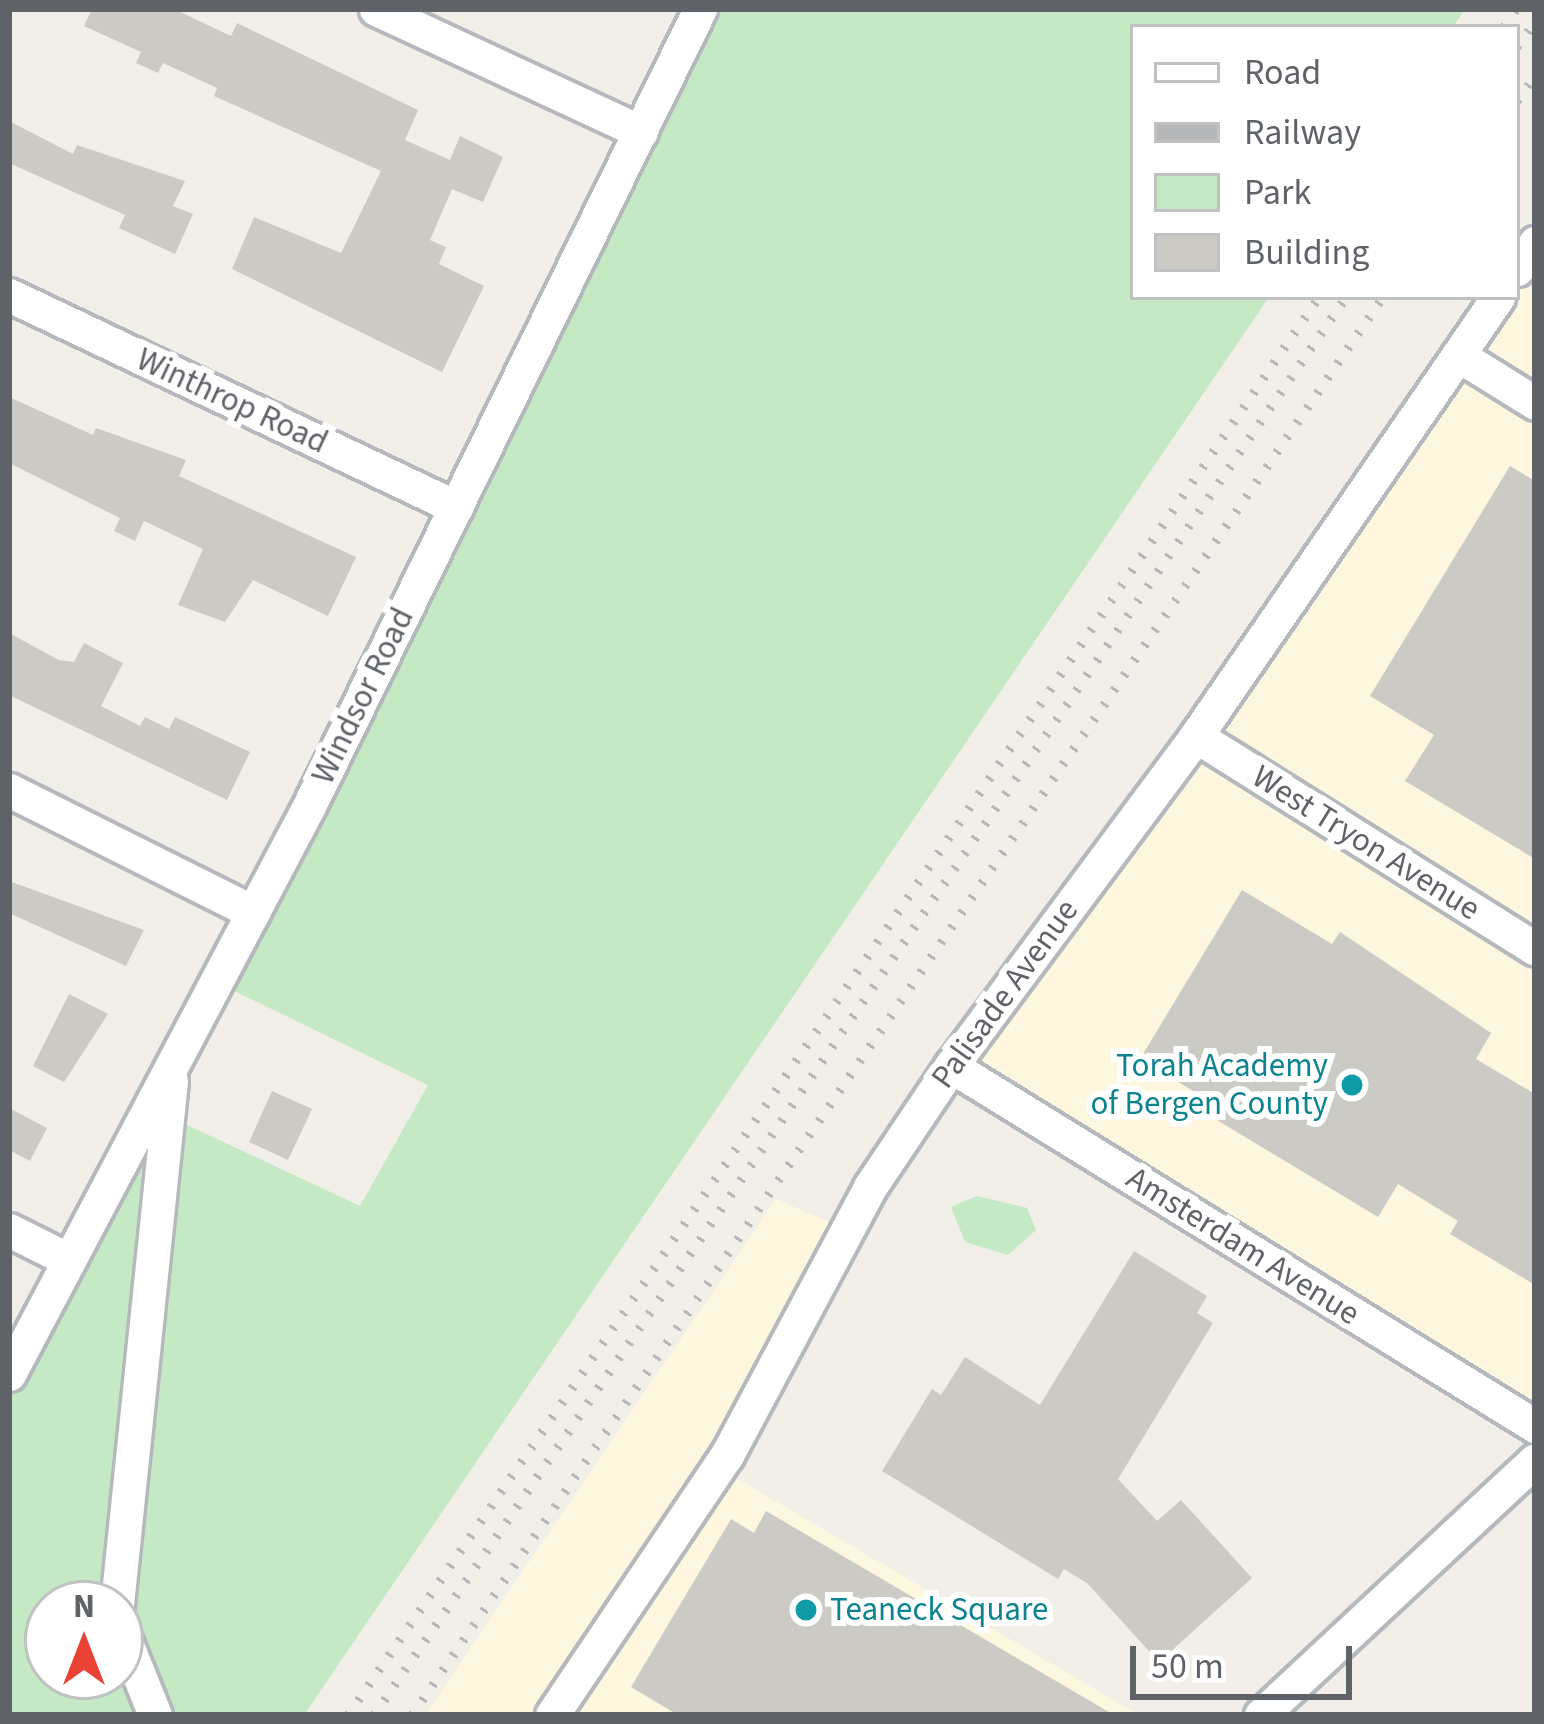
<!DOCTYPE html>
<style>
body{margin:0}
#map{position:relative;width:1544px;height:1724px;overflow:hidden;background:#f1efe8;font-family:"Source Sans 3",sans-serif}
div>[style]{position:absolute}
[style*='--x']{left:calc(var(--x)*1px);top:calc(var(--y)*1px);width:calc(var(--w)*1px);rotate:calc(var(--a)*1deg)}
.commercial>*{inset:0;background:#fef7e0}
.green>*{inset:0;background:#c5e8c5}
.building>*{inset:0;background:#cccac5}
.roads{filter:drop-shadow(3px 0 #b5b8bc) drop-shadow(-3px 0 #b5b8bc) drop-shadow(0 3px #b5b8bc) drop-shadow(0 -3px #b5b8bc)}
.minor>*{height:33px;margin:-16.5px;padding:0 16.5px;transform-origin:16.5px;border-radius:16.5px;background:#fff}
.rail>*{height:9px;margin-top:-4.5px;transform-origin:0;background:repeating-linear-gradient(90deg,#b6b7b8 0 3px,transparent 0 18px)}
.dots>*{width:33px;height:33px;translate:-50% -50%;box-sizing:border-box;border:6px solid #fff;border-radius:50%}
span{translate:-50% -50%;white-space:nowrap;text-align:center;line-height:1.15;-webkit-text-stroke:12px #fff;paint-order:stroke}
.street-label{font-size:33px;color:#5f6368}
.culture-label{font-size:33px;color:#0d838f}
.right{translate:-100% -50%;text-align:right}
.left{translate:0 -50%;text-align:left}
.frame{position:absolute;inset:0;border:12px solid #5f6368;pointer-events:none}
.legend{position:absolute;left:1130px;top:24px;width:390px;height:276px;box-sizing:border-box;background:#fff;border:3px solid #bfc1c3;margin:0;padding:15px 21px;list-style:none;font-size:36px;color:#5f6368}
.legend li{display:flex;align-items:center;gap:24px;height:60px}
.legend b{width:60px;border:3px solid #bfc1c3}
.north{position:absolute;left:24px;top:1580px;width:120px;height:120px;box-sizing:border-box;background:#fff;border:3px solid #bfc1c3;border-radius:50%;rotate:0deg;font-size:33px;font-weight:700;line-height:48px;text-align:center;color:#5f6368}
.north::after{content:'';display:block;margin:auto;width:42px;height:54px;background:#ea4335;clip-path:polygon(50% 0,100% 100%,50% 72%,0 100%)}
.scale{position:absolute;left:1130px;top:1646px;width:222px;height:54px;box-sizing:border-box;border:6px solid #5f6368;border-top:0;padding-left:15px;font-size:36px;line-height:42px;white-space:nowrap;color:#5f6368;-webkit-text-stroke:9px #fff;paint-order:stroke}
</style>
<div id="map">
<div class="commercial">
<div style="clip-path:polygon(1535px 243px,1535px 1426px,951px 1066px,1498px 297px,1517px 297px,1517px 269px)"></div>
<div style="clip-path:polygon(776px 1199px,847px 1230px,719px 1468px,1139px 1715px,425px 1715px)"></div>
</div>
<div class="green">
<div style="clip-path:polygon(evenodd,700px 9px,1465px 9px,1453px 27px,1133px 27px,1133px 297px,1269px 297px,304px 1715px,9px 1715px,9px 1374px,173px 1062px,168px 1116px,360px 1206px,428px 1085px,216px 982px,700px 9px,48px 1604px,120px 1604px,120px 1676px,48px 1676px,48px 1604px)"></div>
<div style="clip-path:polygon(977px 1196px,1027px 1208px,1036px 1230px,1008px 1255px,965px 1242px,951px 1207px)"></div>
</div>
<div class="building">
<div style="clip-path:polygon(92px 9px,174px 9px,231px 36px,237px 23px,418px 110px,405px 140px,450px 160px,460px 136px,503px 157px,483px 202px,452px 189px,430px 240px,446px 247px,439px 264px,484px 286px,442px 372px,232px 269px,254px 217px,341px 253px,381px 171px,214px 96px,217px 88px,163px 63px,158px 73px,136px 63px,141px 52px,84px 26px)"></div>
<div style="clip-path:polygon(9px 121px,73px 154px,77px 145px,185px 181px,173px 206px,193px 214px,175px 254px,119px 228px,125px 215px,9px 163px)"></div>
<div style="clip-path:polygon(9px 397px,93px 435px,96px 428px,186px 460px,179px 476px,356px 557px,328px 616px,253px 580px,225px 622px,178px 605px,203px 549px,144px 521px,135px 541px,114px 531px,120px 518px,9px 463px)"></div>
<div style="clip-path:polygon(1510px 466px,1535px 481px,1535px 859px,1405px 781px,1434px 735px,1370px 696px)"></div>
<div style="clip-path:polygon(9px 633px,59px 660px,74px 662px,84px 643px,123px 663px,101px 706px,140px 726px,145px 717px,169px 729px,175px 717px,250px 752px,227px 800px,9px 695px)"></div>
<div style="clip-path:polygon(9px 881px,144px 930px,126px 966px,9px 913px)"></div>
<div style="clip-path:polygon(1242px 890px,1332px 944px,1340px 932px,1491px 1033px,1476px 1059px,1535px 1094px,1535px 1285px,1450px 1234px,1458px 1221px,1398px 1184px,1378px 1217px,1202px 1111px,1208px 1100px,1140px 1059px)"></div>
<div style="clip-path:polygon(69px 994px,108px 1014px,64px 1082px,33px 1066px)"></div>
<div style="clip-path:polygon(272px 1091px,312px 1109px,288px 1160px,249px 1142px)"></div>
<div style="clip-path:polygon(9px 1108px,47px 1128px,30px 1161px,9px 1150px)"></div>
<div style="clip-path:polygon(1134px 1251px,1207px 1296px,1197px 1313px,1213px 1323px,1118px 1479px,1157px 1521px,1181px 1500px,1252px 1578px,1159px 1662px,1087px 1583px,1064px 1569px,1058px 1579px,882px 1471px,932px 1389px,941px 1395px,965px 1357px,1040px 1405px)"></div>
<div style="clip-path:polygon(766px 1511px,1114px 1715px,678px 1715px,631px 1687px,731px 1519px,754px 1533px)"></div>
</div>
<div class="roads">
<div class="minor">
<div style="--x:376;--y:9;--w:292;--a:24.9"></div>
<div style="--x:1517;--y:269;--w:32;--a:-55"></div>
<div style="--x:9;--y:295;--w:495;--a:25.4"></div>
<div style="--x:1458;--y:355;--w:91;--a:31.9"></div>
<div style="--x:1196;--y:736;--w:400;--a:32.1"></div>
<div style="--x:9;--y:790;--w:273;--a:26.6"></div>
<div style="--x:951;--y:1066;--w:686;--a:31.65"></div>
<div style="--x:9;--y:1230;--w:67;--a:26.6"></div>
<div style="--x:9;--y:1374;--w:645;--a:-62.16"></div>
<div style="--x:310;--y:804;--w:886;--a:-63.87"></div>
<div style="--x:117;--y:1604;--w:526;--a:-84.11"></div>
<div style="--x:120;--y:1628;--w:94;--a:68.1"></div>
<div style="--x:552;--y:1715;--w:313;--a:-56.1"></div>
<div style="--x:727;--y:1455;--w:304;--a:-61.9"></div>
<div style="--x:870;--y:1187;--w:146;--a:-56.2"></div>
<div style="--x:951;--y:1066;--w:411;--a:-53.4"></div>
<div style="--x:1196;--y:736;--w:533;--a:-55.47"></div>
<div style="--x:1261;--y:1715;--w:374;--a:-42.9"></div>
</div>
</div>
<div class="rail">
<div style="--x:1504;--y:27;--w:22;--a:-56"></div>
<div style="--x:1517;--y:47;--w:32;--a:-55"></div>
<div style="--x:1517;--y:101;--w:32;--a:-55"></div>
<div style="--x:348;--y:1715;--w:1719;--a:-55.6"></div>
<div style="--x:374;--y:1715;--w:1719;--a:-55.57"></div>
<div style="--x:412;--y:1715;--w:1719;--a:-55.6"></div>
</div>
<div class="dots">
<div style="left:1352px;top:1085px;background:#0f9aa8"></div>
<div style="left:806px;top:1610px;background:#0f9aa8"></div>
</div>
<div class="street-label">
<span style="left:232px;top:401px;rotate:25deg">Winthrop Road</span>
<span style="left:363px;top:696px;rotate:-64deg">Windsor Road</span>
<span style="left:1366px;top:843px;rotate:32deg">West Tryon Avenue</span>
<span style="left:1005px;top:994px;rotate:-54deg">Palisade Avenue</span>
<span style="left:1243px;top:1246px;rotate:32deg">Amsterdam Avenue</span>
</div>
<div class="culture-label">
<span class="right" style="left:1328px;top:1085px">Torah Academy<br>of Bergen County</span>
<span class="left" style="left:830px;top:1610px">Teaneck Square</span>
</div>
<div class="frame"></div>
<ul class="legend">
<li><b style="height:15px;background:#fff"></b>Road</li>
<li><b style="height:15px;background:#b6b7b8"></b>Railway</li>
<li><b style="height:33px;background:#c5e8c5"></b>Park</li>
<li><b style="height:33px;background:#cccac5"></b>Building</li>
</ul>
<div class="north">N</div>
<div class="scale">50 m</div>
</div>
